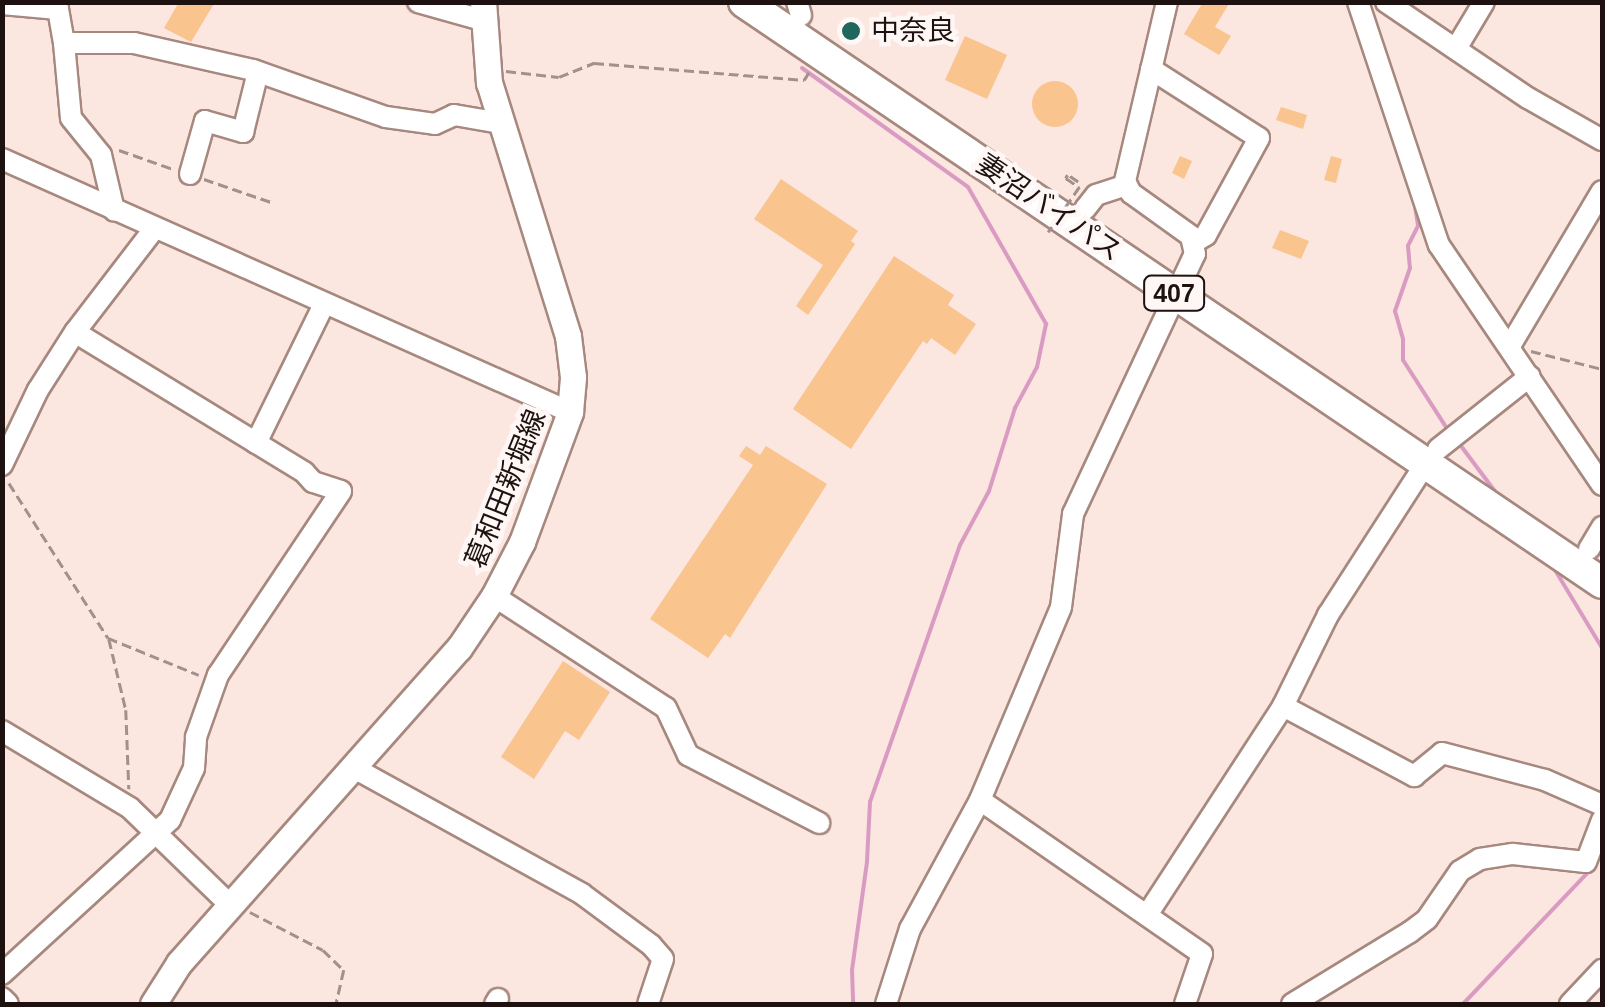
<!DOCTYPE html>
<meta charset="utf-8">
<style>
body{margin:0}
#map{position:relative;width:1605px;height:1007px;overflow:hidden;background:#fbe6e0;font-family:Arial,"Noto Sans JP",sans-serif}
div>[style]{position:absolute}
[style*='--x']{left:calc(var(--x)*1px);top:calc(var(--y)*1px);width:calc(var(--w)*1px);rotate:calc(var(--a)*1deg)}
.stream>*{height:4px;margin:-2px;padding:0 2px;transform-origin:2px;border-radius:2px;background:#da9bc3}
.building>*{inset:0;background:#f9c48e}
.round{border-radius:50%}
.path>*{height:2.5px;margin-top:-1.25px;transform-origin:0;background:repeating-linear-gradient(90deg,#a1908c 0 10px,transparent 0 15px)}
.roads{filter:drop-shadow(2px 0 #a7887e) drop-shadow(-2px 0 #a7887e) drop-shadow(0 2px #a7887e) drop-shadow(0 -2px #a7887e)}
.minor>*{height:20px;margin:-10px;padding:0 10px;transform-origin:10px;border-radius:10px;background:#fff}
.major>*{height:25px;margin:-12.5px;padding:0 12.5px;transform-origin:12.5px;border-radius:12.5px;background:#fff}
.highway>*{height:30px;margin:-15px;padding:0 15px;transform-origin:15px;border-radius:15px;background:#fff}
.path-bridge>*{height:2.5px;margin-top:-1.25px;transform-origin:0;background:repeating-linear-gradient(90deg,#a1908c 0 10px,transparent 0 15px)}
.dots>*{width:28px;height:28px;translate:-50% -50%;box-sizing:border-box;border:5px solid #fef7f5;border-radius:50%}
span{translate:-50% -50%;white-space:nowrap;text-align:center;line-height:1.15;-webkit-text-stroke:9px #fef7f5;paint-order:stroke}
.shield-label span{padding:2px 8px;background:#fef7f5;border:2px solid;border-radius:8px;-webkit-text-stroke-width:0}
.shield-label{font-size:25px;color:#1d120f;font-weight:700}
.poi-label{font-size:28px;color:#1d120f}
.left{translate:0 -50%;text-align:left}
.street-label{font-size:28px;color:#1d120f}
.frame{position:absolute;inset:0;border:5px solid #1d120f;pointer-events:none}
</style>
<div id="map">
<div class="stream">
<div style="--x:802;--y:68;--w:204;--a:35.6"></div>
<div style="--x:968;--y:187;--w:158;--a:60.3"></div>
<div style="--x:1046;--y:324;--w:44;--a:101.8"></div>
<div style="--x:1037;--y:367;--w:47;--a:118.2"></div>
<div style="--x:1015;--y:408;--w:87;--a:107.4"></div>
<div style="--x:989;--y:491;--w:61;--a:118.2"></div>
<div style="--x:960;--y:545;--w:272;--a:109.3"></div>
<div style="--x:870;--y:802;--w:60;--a:92.9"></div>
<div style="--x:867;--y:862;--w:109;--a:97.9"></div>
<div style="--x:852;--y:970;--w:34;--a:88"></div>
<div style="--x:1414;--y:200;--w:26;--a:81"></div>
<div style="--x:1418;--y:226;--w:22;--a:117"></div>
<div style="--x:1408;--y:246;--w:22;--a:85"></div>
<div style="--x:1410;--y:268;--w:46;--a:109.2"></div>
<div style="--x:1395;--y:311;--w:29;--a:74"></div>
<div style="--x:1403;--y:339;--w:21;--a:90"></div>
<div style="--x:1403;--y:360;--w:80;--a:57.3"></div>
<div style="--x:1461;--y:446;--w:65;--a:53.1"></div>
<div style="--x:1552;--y:565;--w:97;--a:58.9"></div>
<div style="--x:1463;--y:1004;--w:186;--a:-46.5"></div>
</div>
<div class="building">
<div style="clip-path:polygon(179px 2px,215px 2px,191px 42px,164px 28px)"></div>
<div style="clip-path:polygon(1203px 2px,1230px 2px,1215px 27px,1231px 36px,1219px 55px,1184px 34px)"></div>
<div style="clip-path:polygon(965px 36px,1007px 55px,987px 99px,945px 80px)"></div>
<div class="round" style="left:1032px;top:81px;width:46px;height:46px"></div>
<div style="clip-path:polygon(1281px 107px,1307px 115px,1303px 129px,1276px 120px)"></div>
<div style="clip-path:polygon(1180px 156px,1192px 161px,1184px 179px,1172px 173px)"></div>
<div style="clip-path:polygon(1331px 156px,1342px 159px,1336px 183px,1324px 180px)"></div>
<div style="clip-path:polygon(781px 179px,858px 231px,851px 241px,855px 244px,808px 315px,796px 306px,823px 265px,754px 219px)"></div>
<div style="clip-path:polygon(1280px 230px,1309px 241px,1301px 259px,1272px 248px)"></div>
<div style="clip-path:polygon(894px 256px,954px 295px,948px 305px,976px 324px,955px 355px,931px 338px,927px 344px,923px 341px,851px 449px,793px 409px)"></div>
<div style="clip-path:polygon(746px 446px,760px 455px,766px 446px,827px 484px,730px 638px,725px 634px,708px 658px,650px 619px,753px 465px,739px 456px)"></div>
<div style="clip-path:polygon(563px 661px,610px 692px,579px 740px,565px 731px,534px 779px,501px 757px)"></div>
</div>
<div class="path">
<div style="--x:506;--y:71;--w:53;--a:6.5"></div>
<div style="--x:559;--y:77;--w:38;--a:-22"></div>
<div style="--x:594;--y:63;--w:211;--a:4.6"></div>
<div style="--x:804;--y:80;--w:9;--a:-58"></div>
<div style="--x:119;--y:150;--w:57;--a:19.4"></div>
<div style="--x:204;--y:179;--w:74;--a:18.9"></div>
<div style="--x:1078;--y:182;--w:12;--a:-145"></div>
<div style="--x:1068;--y:175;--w:4;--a:124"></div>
<div style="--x:1066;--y:178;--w:16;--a:35"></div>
<div style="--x:1531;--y:351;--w:73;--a:14.2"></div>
<div style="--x:9;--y:483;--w:184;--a:57.4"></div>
<div style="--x:108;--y:638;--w:98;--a:22.1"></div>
<div style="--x:109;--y:639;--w:73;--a:76.5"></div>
<div style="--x:126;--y:710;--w:79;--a:87.8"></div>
<div style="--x:250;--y:912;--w:82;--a:27.5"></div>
<div style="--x:323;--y:950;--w:29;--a:44"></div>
<div style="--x:344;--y:970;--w:35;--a:103"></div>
</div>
<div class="roads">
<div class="minor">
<div style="--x:418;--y:2;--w:66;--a:15.7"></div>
<div style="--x:797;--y:2;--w:14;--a:73"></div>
<div style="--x:1358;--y:2;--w:256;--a:71.6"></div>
<div style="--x:1439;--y:245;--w:290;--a:55.8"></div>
<div style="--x:1386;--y:2;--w:171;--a:34.1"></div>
<div style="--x:1528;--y:98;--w:85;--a:29.6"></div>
<div style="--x:2;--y:4;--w:56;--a:5.1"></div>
<div style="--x:58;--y:9;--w:7;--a:-106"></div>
<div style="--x:58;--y:9;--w:35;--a:80"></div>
<div style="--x:64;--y:43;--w:70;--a:0"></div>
<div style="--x:134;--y:43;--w:122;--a:12.8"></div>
<div style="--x:253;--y:70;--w:141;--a:19.5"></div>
<div style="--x:386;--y:117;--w:49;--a:8.1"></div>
<div style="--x:435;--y:124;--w:21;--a:-25"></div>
<div style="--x:454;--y:115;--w:48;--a:9.7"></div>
<div style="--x:64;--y:43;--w:75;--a:84.7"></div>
<div style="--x:71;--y:118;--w:48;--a:51"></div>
<div style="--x:101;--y:155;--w:57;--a:76.7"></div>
<div style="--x:1457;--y:47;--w:52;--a:-59"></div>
<div style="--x:1151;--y:69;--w:128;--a:32.6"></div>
<div style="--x:1259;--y:138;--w:111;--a:118.7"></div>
<div style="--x:1206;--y:235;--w:13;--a:148"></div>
<div style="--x:2;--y:159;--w:622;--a:24.01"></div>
<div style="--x:190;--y:174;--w:55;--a:-74.2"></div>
<div style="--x:205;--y:121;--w:40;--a:16"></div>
<div style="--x:243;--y:132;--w:62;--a:-76"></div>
<div style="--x:1085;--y:209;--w:18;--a:-52"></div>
<div style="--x:1096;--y:195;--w:32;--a:-18"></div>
<div style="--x:1510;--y:346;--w:180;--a:-59.3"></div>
<div style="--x:256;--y:443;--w:155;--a:-63.9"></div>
<div style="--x:1438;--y:449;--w:117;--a:-38.4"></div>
<div style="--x:2;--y:465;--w:83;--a:-64.4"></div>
<div style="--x:38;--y:390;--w:69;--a:-57.5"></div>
<div style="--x:75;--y:332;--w:130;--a:-52.5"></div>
<div style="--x:1589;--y:549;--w:26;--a:-59"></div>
<div style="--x:494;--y:596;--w:205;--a:33.1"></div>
<div style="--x:666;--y:708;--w:52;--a:64.9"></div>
<div style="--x:688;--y:755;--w:148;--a:27.4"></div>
<div style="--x:1283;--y:706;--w:149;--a:28.1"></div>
<div style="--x:1414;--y:776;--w:36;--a:-39"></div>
<div style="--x:1442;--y:753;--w:106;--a:14.7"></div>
<div style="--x:1545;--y:780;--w:62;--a:23.7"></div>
<div style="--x:2;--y:731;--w:149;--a:31"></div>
<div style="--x:130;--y:808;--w:139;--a:44.1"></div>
<div style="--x:356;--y:769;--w:258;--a:28.9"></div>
<div style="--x:582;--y:894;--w:86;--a:36.5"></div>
<div style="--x:651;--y:945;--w:18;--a:49"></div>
<div style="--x:663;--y:959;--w:47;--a:108.4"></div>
<div style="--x:980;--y:800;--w:270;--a:34.7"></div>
<div style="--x:1202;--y:954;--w:53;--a:108.8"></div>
<div style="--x:1147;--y:915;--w:249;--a:-56.9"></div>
<div style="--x:1283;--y:706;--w:102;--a:-63.7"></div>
<div style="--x:1328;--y:615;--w:181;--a:-57.2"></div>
<div style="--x:2;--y:974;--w:228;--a:-42.5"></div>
<div style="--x:170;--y:820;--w:57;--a:-65.2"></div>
<div style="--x:194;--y:768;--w:31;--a:-86"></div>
<div style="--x:196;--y:737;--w:66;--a:-70.5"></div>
<div style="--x:218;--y:675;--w:221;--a:-56.2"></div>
<div style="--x:341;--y:491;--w:29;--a:-162"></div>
<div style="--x:313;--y:482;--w:13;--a:-132"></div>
<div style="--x:304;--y:472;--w:268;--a:-148.6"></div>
<div style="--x:2;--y:998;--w:8;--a:45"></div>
<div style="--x:495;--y:1004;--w:6;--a:-59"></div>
<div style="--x:886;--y:1004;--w:79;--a:-72.3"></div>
<div style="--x:910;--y:929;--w:147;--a:-61.5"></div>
<div style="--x:980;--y:800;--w:209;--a:-67.2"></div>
<div style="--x:1061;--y:607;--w:94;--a:-82.6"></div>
<div style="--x:1073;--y:514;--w:287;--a:-64.9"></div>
<div style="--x:1195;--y:254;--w:18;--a:-103"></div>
<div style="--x:1191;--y:236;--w:74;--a:-144.4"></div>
<div style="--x:1131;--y:193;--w:13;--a:-117"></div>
<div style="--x:1125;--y:181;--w:184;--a:-76.8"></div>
<div style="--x:1292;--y:1004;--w:138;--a:-31.4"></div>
<div style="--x:1410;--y:932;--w:21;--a:-37"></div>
<div style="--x:1427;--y:919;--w:58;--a:-55.5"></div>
<div style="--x:1460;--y:871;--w:23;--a:-31"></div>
<div style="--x:1480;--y:859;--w:33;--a:-9"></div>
<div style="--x:1513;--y:854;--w:73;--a:6.3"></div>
<div style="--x:1586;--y:862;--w:45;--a:-69.1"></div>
<div style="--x:1570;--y:1004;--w:47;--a:-46.7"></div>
</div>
<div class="major">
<div style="--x:153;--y:1004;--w:49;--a:-57.6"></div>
<div style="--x:179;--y:963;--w:421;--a:-48.4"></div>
<div style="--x:459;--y:648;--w:63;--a:-56.1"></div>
<div style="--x:494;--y:596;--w:61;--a:-62.6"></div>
<div style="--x:522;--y:542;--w:139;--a:-69.7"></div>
<div style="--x:570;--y:412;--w:35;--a:-85"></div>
<div style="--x:573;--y:377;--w:41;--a:-97"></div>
<div style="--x:568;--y:336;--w:265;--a:-107.3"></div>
<div style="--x:489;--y:83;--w:81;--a:-94.2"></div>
</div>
<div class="highway">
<div style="--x:744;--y:2;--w:1036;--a:34.1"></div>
</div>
</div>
<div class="path-bridge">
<div style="--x:1048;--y:232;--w:55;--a:-55.4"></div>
</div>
<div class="dots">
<div style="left:851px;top:31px;background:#1f675c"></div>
</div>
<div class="shield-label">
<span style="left:1174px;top:293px">407</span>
</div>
<div class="poi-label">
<span class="left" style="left:871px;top:31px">中奈良</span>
</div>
<div class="street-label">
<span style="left:1049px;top:208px;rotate:34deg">妻沼バイパス</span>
<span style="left:506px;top:489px;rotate:-68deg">葛和田新堀線</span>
</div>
<div class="frame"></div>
</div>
